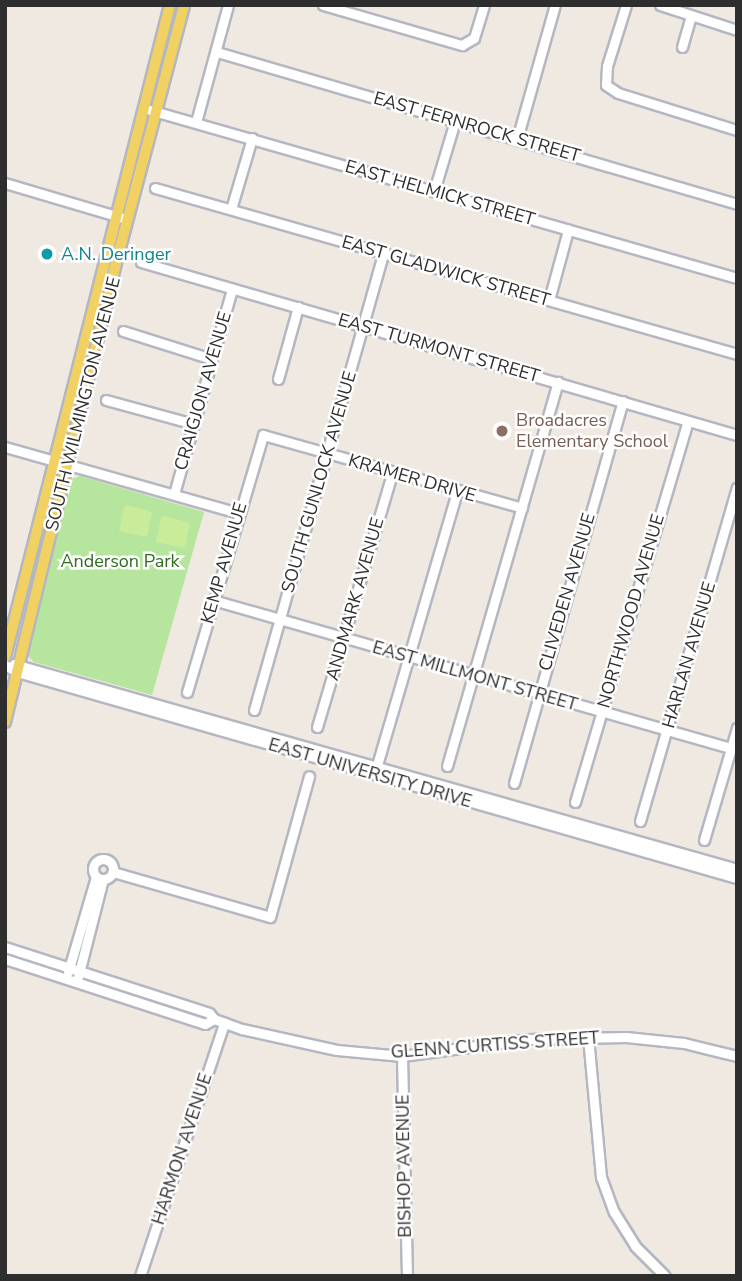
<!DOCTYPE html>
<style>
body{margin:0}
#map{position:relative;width:742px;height:1281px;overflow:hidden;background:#efe9e1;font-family:"Nunito Sans",sans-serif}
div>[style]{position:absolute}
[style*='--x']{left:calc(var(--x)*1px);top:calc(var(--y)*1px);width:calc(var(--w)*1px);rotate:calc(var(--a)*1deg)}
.green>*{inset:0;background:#b6e59e}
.pitch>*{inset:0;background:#c9ec9a}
.roads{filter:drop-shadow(2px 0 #b4b7c1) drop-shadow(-2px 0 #b4b7c1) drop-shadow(0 2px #b4b7c1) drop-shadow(0 -2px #b4b7c1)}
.minor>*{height:9px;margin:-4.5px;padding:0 4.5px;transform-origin:4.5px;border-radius:4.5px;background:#fff}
.minor>.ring{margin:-4.5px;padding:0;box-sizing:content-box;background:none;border:9px solid #fff;border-radius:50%}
.major>*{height:10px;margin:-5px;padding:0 5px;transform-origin:5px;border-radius:5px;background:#f2d163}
.dots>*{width:19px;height:19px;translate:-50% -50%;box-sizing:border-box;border:4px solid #fff;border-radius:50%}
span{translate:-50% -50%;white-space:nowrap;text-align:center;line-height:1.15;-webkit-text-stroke:5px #fff;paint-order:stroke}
.street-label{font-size:18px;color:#2e2e2e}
.culture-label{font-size:18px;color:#0d838f}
.left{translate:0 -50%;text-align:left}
.education-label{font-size:18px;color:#785e54}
.park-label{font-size:18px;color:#2c6e1b}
.frame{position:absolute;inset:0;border:7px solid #2e2e2e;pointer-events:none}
</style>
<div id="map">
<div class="green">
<div style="clip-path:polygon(80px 476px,204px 512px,152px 695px,34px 662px,28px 656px,71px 479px)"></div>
</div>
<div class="pitch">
<div style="clip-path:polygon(127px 505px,152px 512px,147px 537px,119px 531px,124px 507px)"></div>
<div style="clip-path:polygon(165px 516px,190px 523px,185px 548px,156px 542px,161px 517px)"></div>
</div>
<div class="roads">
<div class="minor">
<div style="--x:323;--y:5;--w:145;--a:16.1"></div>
<div style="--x:462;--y:45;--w:14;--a:-30"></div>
<div style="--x:474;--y:38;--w:34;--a:-73"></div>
<div style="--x:626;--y:5;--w:64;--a:107.3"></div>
<div style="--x:607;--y:66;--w:19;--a:93"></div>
<div style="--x:606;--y:85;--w:14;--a:34"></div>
<div style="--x:618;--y:93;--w:125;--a:17.3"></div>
<div style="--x:660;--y:5;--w:81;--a:18"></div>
<div style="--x:682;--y:47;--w:33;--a:-74"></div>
<div style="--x:217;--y:52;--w:542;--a:16.29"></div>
<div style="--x:150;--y:110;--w:611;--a:15.97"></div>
<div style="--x:196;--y:122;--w:121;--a:-74.7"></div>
<div style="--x:517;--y:139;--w:139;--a:-74.2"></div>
<div style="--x:5;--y:183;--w:123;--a:16.5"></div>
<div style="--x:155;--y:188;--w:605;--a:15.92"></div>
<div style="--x:434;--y:191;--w:73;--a:-73.3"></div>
<div style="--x:231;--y:209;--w:74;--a:-73.5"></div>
<div style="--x:141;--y:262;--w:621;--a:16.19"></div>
<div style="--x:549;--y:300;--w:73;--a:-74.8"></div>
<div style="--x:123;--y:331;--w:93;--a:17.5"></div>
<div style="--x:278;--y:379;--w:75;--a:-74.5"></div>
<div style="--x:106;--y:400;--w:91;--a:15.3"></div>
<div style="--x:5;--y:447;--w:242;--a:15.8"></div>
<div style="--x:174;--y:494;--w:213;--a:-74.2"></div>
<div style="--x:213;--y:600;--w:545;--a:15.97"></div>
<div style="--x:14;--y:664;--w:752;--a:15.83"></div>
<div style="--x:5;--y:665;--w:14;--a:30"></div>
<div style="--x:17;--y:672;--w:749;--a:15.97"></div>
<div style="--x:187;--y:692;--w:268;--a:-73.5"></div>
<div style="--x:263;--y:435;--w:269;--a:15.7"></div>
<div style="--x:254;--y:710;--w:474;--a:-74.2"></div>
<div style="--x:317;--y:727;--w:267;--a:-73.5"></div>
<div style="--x:447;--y:766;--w:400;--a:-73.9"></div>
<div style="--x:375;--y:772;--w:292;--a:-73.7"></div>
<div style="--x:514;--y:783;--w:397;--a:-74.1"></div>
<div style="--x:575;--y:802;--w:397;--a:-73.5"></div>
<div style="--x:640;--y:821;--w:347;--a:-73.8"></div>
<div style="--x:704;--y:840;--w:117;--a:-73.6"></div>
<div class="ring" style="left:93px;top:859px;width:11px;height:11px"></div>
<div style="--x:113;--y:872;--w:163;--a:16"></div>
<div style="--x:270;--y:917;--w:146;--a:-74.5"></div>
<div style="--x:5;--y:947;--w:214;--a:17.9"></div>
<div style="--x:209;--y:1013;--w:8;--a:50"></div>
<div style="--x:214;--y:1019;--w:30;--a:20"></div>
<div style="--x:242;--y:1029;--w:97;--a:12.5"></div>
<div style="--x:337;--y:1050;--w:65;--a:5.3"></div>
<div style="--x:402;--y:1056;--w:127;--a:-7.7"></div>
<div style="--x:528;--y:1039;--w:98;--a:-1.2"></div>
<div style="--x:626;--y:1037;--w:58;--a:5.9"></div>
<div style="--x:684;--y:1043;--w:55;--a:13.8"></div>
<div style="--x:5;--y:959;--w:210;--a:18"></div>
<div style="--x:205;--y:1024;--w:10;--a:-29"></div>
<div style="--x:68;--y:972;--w:99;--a:-73.6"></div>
<div style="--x:78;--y:977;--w:101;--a:-75.7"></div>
<div style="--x:588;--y:1037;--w:141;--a:84.7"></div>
<div style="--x:601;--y:1177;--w:37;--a:70"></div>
<div style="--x:614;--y:1212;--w:40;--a:58"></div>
<div style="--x:635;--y:1246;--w:42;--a:45"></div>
<div style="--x:402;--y:1056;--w:220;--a:88.7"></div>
<div style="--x:140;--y:1276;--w:267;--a:-71.6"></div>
</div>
<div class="major">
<div style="--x:5;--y:657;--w:673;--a:-75.8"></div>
<div style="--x:5;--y:722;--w:488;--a:-76.4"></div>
<div style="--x:120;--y:248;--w:251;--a:-75.2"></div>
</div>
</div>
<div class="dots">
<div style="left:47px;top:254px;background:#0f9aa8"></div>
<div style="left:502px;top:431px;background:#8d6e63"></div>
</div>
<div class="street-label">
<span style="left:477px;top:127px;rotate:16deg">EAST FERNROCK STREET</span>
<span style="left:440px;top:193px;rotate:16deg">EAST HELMICK STREET</span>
<span style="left:446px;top:271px;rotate:16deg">EAST GLADWICK STREET</span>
<span style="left:439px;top:348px;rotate:16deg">EAST TURMONT STREET</span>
<span style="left:203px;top:391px;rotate:-74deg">CRAIGJON AVENUE</span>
<span style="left:83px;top:404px;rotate:-76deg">SOUTH WILMINGTON AVENUE</span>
<span style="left:412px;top:478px;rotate:16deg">KRAMER DRIVE</span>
<span style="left:319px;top:482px;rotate:-74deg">SOUTH GUNLOCK AVENUE</span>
<span style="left:224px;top:563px;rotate:-74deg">KEMP AVENUE</span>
<span style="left:567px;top:592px;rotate:-74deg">CLIVEDEN AVENUE</span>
<span style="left:355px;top:599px;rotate:-74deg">ANDMARK AVENUE</span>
<span style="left:631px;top:611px;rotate:-74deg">NORTHWOOD AVENUE</span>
<span style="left:689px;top:655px;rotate:-74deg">HARLAN AVENUE</span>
<span style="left:475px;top:676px;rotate:16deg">EAST MILLMONT STREET</span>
<span style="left:370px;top:773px;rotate:16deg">EAST UNIVERSITY DRIVE</span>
<span style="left:495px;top:1045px;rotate:-4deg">GLENN CURTISS STREET</span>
<span style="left:182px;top:1149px;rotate:-72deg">HARMON AVENUE</span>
<span style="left:404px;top:1166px;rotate:-91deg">BISHOP AVENUE</span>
</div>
<div class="culture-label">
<span class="left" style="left:61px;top:254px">A.N. Deringer</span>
</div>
<div class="education-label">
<span class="left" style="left:516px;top:431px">Broadacres<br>Elementary School</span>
</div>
<div class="park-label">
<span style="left:120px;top:561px">Anderson Park</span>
</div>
<div class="frame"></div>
</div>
